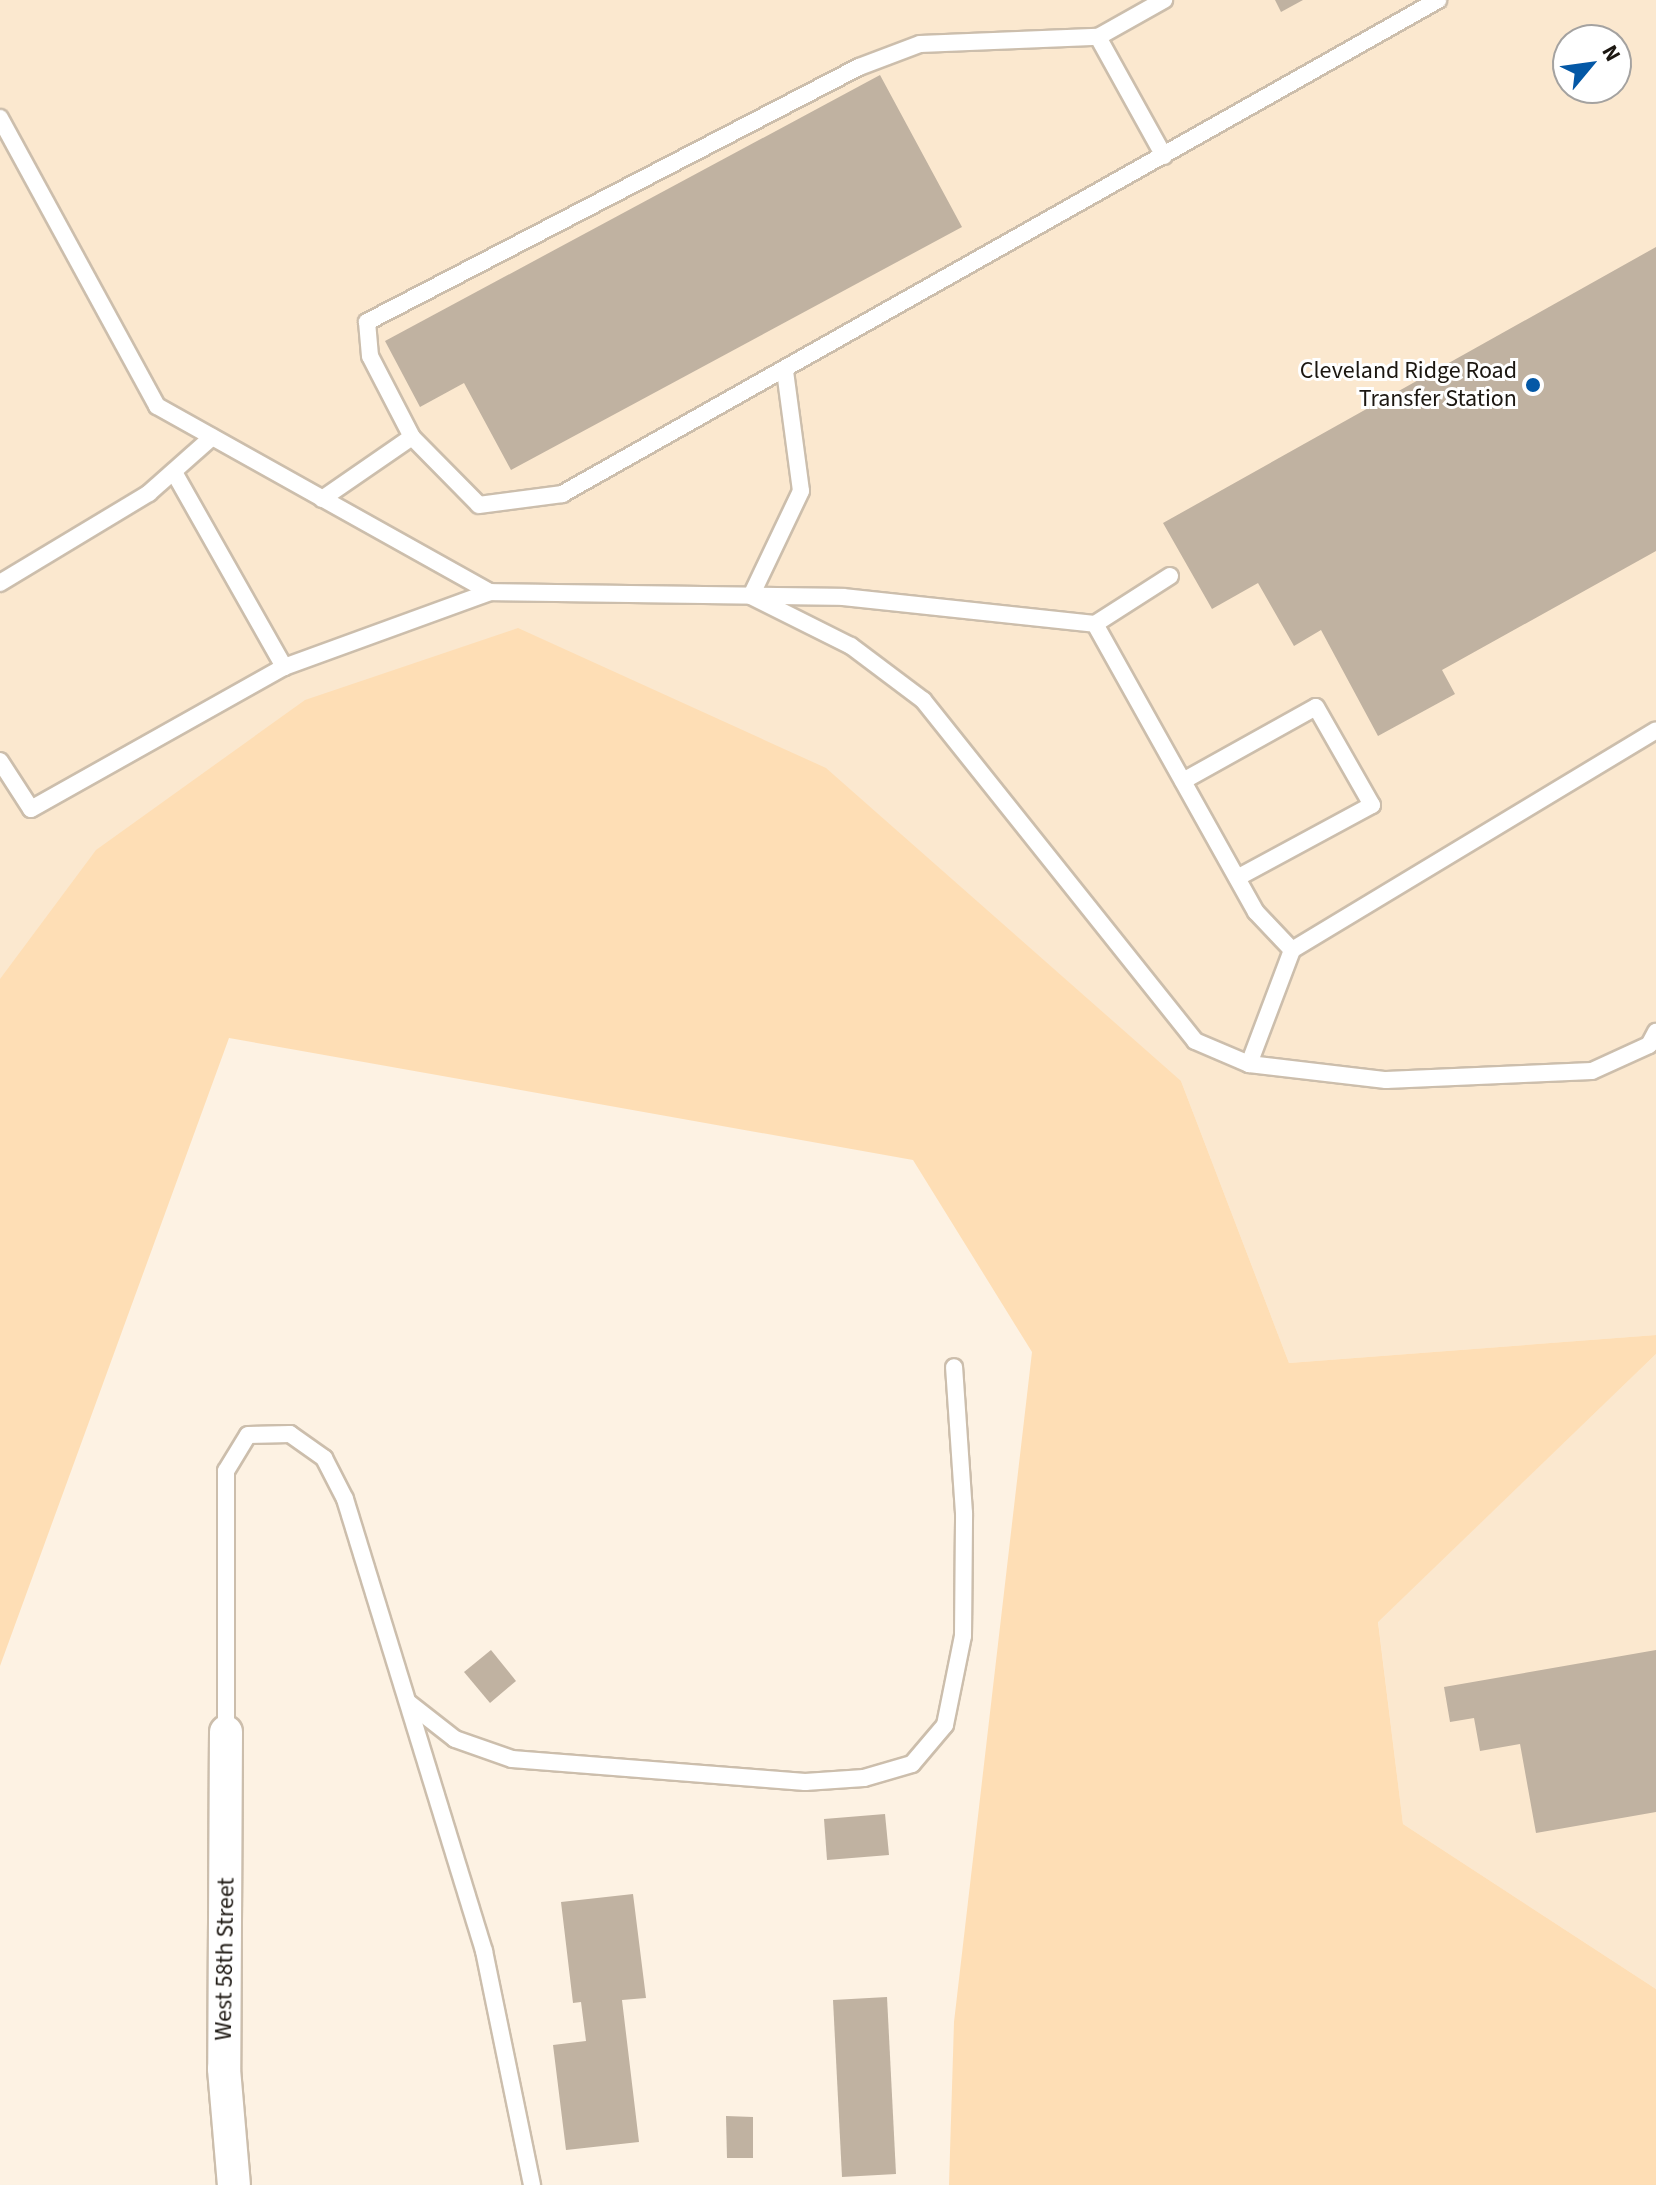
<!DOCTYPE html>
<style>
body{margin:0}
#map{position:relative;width:1656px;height:2185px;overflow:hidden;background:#fdf2e3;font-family:"Source Sans 3",sans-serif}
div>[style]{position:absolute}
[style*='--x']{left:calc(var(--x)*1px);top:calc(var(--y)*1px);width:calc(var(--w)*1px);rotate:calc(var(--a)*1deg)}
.built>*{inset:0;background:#fbe8cf}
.green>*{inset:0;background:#fedeb5}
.building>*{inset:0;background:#c0b2a1}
.roads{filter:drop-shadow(2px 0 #ccbeac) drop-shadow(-2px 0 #ccbeac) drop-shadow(0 2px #ccbeac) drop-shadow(0 -2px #ccbeac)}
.service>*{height:16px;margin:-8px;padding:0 8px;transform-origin:8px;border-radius:8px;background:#fff}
.minor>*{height:32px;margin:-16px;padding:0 16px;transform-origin:16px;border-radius:16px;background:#fff}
.dots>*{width:22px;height:22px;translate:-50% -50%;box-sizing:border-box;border:4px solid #fff;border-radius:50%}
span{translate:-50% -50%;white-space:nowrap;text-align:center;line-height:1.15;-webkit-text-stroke:6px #fff;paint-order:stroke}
.poi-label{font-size:24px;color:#1c1711}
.right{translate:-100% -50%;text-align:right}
.street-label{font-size:24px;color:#1c1711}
.north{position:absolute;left:1552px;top:24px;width:80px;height:80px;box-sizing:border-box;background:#fff;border:2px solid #a4a2a0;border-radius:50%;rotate:61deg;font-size:22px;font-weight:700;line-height:32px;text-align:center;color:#1c1711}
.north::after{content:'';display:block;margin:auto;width:28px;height:36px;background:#0458a6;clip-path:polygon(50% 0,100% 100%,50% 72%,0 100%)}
</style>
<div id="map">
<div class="built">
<div style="clip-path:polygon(evenodd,0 0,1656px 0,1656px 1335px,1289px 1363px,1181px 1081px,0 979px,0 0,1568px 40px,1616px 40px,1616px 88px,1568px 88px,1568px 40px)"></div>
<div style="clip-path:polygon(1656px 1354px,1656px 1989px,1403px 1824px,1378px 1621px)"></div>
</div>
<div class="green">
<div style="clip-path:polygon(518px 628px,826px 768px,1181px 1081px,1289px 1363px,1656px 1335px,1656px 1354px,1378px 1622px,1403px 1824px,1656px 1989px,1656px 2185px,949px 2185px,954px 2022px,1032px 1352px,913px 1160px,229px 1038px,0 1666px,0 979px,96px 850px,305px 700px)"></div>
</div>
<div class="building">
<div style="clip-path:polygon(1275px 0,1303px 0,1281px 12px)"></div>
<div style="clip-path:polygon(880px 75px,962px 227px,511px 470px,464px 383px,420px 407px,385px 341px)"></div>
<div style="clip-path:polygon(1656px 247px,1656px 551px,1442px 670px,1455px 694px,1378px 736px,1321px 630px,1294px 646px,1258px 583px,1212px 609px,1163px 523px)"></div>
<div style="clip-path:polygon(491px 1650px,516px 1681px,490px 1703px,464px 1672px)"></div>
<div style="clip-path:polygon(1656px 1650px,1656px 1812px,1536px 1833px,1520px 1744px,1480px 1751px,1474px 1718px,1450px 1722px,1444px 1687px)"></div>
<div style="clip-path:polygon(885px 1814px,889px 1855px,827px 1860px,824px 1819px)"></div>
<div style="clip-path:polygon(633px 1894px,646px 1998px,622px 2000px,639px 2142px,566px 2150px,553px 2045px,586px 2041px,581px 2002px,573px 2003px,561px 1902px)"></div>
<div style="clip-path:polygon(887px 1997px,896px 2174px,842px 2177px,833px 2000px)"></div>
<div style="clip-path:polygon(726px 2116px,753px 2117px,753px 2158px,727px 2158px)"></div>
</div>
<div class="roads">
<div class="service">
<div style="--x:0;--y:118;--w:328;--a:61.4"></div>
<div style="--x:157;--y:406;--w:381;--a:29.2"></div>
<div style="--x:490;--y:592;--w:353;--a:0.8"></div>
<div style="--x:843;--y:597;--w:253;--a:6.1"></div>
<div style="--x:1095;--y:624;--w:89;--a:-32.6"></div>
<div style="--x:1164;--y:156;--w:136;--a:-119"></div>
<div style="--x:1098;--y:37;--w:76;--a:-29.3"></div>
<div style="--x:785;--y:371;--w:121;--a:82.4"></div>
<div style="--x:801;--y:491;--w:116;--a:115.5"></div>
<div style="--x:751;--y:596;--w:112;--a:26.6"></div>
<div style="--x:851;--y:646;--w:90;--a:36.9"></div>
<div style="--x:923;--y:700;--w:436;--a:51.4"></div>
<div style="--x:1195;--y:1041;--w:59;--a:23.1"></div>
<div style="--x:1249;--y:1064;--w:138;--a:6.7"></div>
<div style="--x:1386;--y:1080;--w:206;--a:-2.5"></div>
<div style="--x:1592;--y:1071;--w:63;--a:-24.5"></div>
<div style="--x:1649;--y:1045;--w:15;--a:-62"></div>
<div style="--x:412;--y:437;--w:95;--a:45.4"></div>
<div style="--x:479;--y:505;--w:84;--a:-7.5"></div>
<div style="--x:562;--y:494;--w:1006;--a:-29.42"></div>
<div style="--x:175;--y:474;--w:222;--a:60.5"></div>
<div style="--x:322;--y:499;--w:109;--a:-34.6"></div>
<div style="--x:412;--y:437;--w:91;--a:-117.4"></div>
<div style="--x:370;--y:356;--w:34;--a:-95"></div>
<div style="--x:367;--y:322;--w:554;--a:-27.4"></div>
<div style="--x:859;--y:67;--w:65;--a:-20.7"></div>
<div style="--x:920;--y:44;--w:178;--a:-2.3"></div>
<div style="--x:0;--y:583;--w:174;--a:-31.1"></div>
<div style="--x:149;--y:493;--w:84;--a:-41.6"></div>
<div style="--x:1095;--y:624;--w:330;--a:60.8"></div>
<div style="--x:1256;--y:912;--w:52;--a:46.5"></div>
<div style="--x:0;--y:761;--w:57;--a:57.1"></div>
<div style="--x:31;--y:809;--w:290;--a:-29.3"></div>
<div style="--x:284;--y:667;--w:219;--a:-20"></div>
<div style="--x:1183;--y:781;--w:152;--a:-29.1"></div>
<div style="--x:1316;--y:707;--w:113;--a:60.3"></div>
<div style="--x:1372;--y:805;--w:153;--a:151.6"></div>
<div style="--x:1249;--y:1064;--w:122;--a:-69.3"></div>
<div style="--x:1292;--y:950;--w:425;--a:-31.1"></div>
<div style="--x:409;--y:1703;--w:58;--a:38"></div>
<div style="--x:455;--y:1739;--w:60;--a:19.3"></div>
<div style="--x:512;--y:1759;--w:294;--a:4.5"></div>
<div style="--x:805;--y:1782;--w:59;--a:-3.9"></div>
<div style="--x:864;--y:1778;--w:50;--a:-16.3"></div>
<div style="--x:912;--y:1764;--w:51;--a:-49.8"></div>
<div style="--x:945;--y:1725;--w:91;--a:-78.6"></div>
<div style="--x:963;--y:1636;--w:123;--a:-89.5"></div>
<div style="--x:964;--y:1513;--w:146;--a:-93.9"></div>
<div style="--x:226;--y:1732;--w:261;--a:-90"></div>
<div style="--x:226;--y:1471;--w:42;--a:-58.6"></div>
<div style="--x:248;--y:1435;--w:42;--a:-1.4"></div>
<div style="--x:290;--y:1434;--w:42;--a:35.2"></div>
<div style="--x:324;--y:1458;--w:46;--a:62.9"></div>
<div style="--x:345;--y:1499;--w:473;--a:72.9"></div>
<div style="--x:484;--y:1951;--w:239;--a:78.4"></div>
</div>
<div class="minor">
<div style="--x:226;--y:1732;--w:337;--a:90.3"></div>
<div style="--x:224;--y:2069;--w:116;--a:85.1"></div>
</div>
</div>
<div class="dots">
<div style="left:1533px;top:385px;background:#0458a6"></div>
</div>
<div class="poi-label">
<span class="right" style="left:1517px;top:385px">Cleveland Ridge Road<br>Transfer Station</span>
</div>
<div class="street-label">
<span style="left:225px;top:1959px;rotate:-89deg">West 58th Street</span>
</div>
<div class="north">N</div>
</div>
